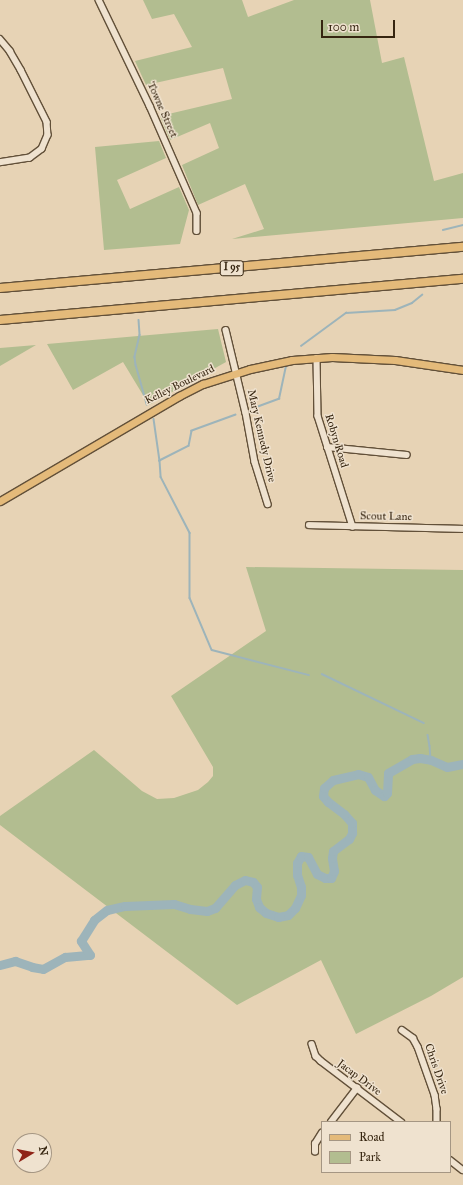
<!DOCTYPE html>
<style>
body{margin:0}
#map{position:relative;width:463px;height:1185px;overflow:hidden;background:#e7d3b5;font-family:"IM FELL Great Primer",serif}
div>[style]{position:absolute}
[style*='--x']{left:calc(var(--x)*1px);top:calc(var(--y)*1px);width:calc(var(--w)*1px);rotate:calc(var(--a)*1deg)}
.green>*{inset:0;background:#b2bd90}
.stream>*{height:1.5px;margin:-0.75px;padding:0 0.75px;transform-origin:0.75px;border-radius:0.75px;background:#9db4ba}
.river>*{height:9px;margin:-4.5px;padding:0 4.5px;transform-origin:4.5px;border-radius:4.5px;background:#9db4ba}
.roads{filter:drop-shadow(1px 0 #625039) drop-shadow(-1px 0 #625039) drop-shadow(0 1px #625039) drop-shadow(0 -1px #625039)}
.minor>*{height:5.5px;margin:-2.75px;padding:0 2.75px;transform-origin:2.75px;border-radius:2.75px;background:#efe2cf}
.major>*{height:7px;margin:-3.5px;padding:0 3.5px;transform-origin:3.5px;border-radius:3.5px;background:#e4ba7a}
.highway>*{height:8px;margin:-4px;padding:0 4px;transform-origin:4px;border-radius:4px;background:#e4ba7a}
span{translate:-50% -50%;white-space:nowrap;text-align:center;line-height:1.15;-webkit-text-stroke:3px #efe2cf;paint-order:stroke}
.shield-label span{padding:1px 3px;background:#efe2cf;border:1px solid;border-radius:3px;-webkit-text-stroke-width:0}
.shield-label{font-size:10px;color:#362510;font-weight:700}
.street-label{font-size:11px;color:#362510}
.legend{position:absolute;left:321px;top:1121px;width:130px;height:52px;box-sizing:border-box;background:#efe2cf;border:1px solid #a59683;margin:0;padding:5px 7px;list-style:none;font-size:12px;color:#362510}
.legend li{display:flex;align-items:center;gap:8px;height:20px}
.legend b{width:20px;border:1px solid #a59683}
.north{position:absolute;left:12px;top:1133px;width:40px;height:40px;box-sizing:border-box;background:#efe2cf;border:1px solid #a59683;border-radius:50%;rotate:80deg;font-size:11px;font-weight:700;line-height:16px;text-align:center;color:#362510}
.north::after{content:'';display:block;margin:auto;width:14px;height:18px;background:#8f2418;clip-path:polygon(50% 0,100% 100%,50% 72%,0 100%)}
.scale{position:absolute;left:321px;top:20px;width:74px;height:18px;box-sizing:border-box;border:2px solid #362510;border-top:0;padding-left:5px;font-size:12px;line-height:14px;white-space:nowrap;color:#362510;-webkit-text-stroke:3px #efe2cf;paint-order:stroke}
</style>
<div id="map">
<div class="green">
<div style="clip-path:polygon(143px 0,242px 0,248px 17px,294px 0,370px 0,382px 63px,404px 57px,434px 181px,463px 173px,463px 218px,232px 239px,264px 229px,245px 184px,198px 205px,182px 165px,219px 148px,210px 123px,170px 140px,160px 116px,232px 99px,223px 68px,146px 85px,135px 61px,192px 47px,174px 14px,152px 19px)"></div>
<div style="clip-path:polygon(159px 141px,166px 158px,117px 180px,130px 209px,179px 187px,189px 210px,180px 244px,104px 250px,95px 147px)"></div>
<div style="clip-path:polygon(218px 329px,226px 362px,149px 405px,123px 362px,73px 390px,47px 344px)"></div>
<div style="clip-path:polygon(36px 345px,0 366px,0 348px)"></div>
<div style="clip-path:polygon(246px 567px,463px 570px,463px 977px,431px 996px,356px 1034px,321px 960px,237px 1005px,0 825px,0 816px,94px 750px,142px 791px,157px 799px,174px 798px,198px 790px,208px 782px,213px 776px,213px 767px,171px 696px,266px 631px)"></div>
</div>
<div class="stream">
<div style="--x:443;--y:230;--w:21;--a:-14"></div>
<div style="--x:139;--y:320;--w:15;--a:86"></div>
<div style="--x:140;--y:335;--w:23;--a:103"></div>
<div style="--x:135;--y:357;--w:8;--a:83"></div>
<div style="--x:136;--y:365;--w:41;--a:74.2"></div>
<div style="--x:301;--y:346;--w:56;--a:-36.3"></div>
<div style="--x:346;--y:313;--w:49;--a:-3.5"></div>
<div style="--x:395;--y:310;--w:18;--a:-22"></div>
<div style="--x:412;--y:303;--w:13;--a:-39"></div>
<div style="--x:251;--y:409;--w:30;--a:-20"></div>
<div style="--x:279;--y:399;--w:33;--a:-78"></div>
<div style="--x:236;--y:415;--w:47;--a:160"></div>
<div style="--x:192;--y:431;--w:15;--a:101"></div>
<div style="--x:189;--y:446;--w:33;--a:153"></div>
<div style="--x:160;--y:461;--w:16;--a:86"></div>
<div style="--x:161;--y:477;--w:63;--a:62.6"></div>
<div style="--x:190;--y:533;--w:65;--a:90"></div>
<div style="--x:190;--y:598;--w:56;--a:67.1"></div>
<div style="--x:212;--y:650;--w:100;--a:14.5"></div>
<div style="--x:154;--y:419;--w:42;--a:81.9"></div>
<div style="--x:322;--y:674;--w:113;--a:25.7"></div>
<div style="--x:428;--y:735;--w:11;--a:80"></div>
<div style="--x:430;--y:746;--w:14;--a:86"></div>
</div>
<div class="river">
<div style="--x:0;--y:965;--w:16;--a:-15"></div>
<div style="--x:15;--y:961;--w:18;--a:19"></div>
<div style="--x:32;--y:967;--w:11;--a:10"></div>
<div style="--x:43;--y:969;--w:25;--a:-29"></div>
<div style="--x:65;--y:957;--w:25;--a:-5"></div>
<div style="--x:90;--y:955;--w:17;--a:-123"></div>
<div style="--x:81;--y:941;--w:25;--a:-58"></div>
<div style="--x:94;--y:920;--w:16;--a:-38"></div>
<div style="--x:107;--y:910;--w:18;--a:-13"></div>
<div style="--x:125;--y:906;--w:49;--a:-2.3"></div>
<div style="--x:174;--y:904;--w:17;--a:17"></div>
<div style="--x:190;--y:909;--w:17;--a:7"></div>
<div style="--x:207;--y:911;--w:9;--a:-21"></div>
<div style="--x:215;--y:908;--w:30;--a:-49"></div>
<div style="--x:235;--y:885;--w:11;--a:-27"></div>
<div style="--x:245;--y:880;--w:8;--a:14"></div>
<div style="--x:253;--y:882;--w:6;--a:51"></div>
<div style="--x:257;--y:887;--w:12;--a:95"></div>
<div style="--x:256;--y:899;--w:9;--a:69"></div>
<div style="--x:259;--y:907;--w:9;--a:41"></div>
<div style="--x:266;--y:913;--w:13;--a:18"></div>
<div style="--x:278;--y:917;--w:10;--a:-11"></div>
<div style="--x:288;--y:915;--w:10;--a:-45"></div>
<div style="--x:295;--y:908;--w:14;--a:-65"></div>
<div style="--x:301;--y:895;--w:8;--a:-90"></div>
<div style="--x:301;--y:887;--w:13;--a:-108"></div>
<div style="--x:297;--y:875;--w:12;--a:-90"></div>
<div style="--x:297;--y:863;--w:8;--a:-60"></div>
<div style="--x:301;--y:856;--w:7;--a:8"></div>
<div style="--x:308;--y:857;--w:19;--a:62"></div>
<div style="--x:317;--y:874;--w:9;--a:27"></div>
<div style="--x:325;--y:878;--w:6;--a:0"></div>
<div style="--x:331;--y:878;--w:8;--a:-67"></div>
<div style="--x:334;--y:871;--w:13;--a:-99"></div>
<div style="--x:332;--y:858;--w:7;--a:-82"></div>
<div style="--x:333;--y:851;--w:20;--a:-37"></div>
<div style="--x:349;--y:839;--w:7;--a:-63"></div>
<div style="--x:352;--y:833;--w:10;--a:-90"></div>
<div style="--x:352;--y:823;--w:12;--a:-132"></div>
<div style="--x:344;--y:814;--w:20;--a:-143"></div>
<div style="--x:328;--y:802;--w:8;--a:-130"></div>
<div style="--x:323;--y:796;--w:8;--a:-83"></div>
<div style="--x:324;--y:788;--w:12;--a:-42"></div>
<div style="--x:333;--y:780;--w:26;--a:-13"></div>
<div style="--x:358;--y:774;--w:10;--a:17"></div>
<div style="--x:368;--y:777;--w:15;--a:62"></div>
<div style="--x:375;--y:790;--w:11;--a:34"></div>
<div style="--x:384;--y:796;--w:4;--a:-45"></div>
<div style="--x:387;--y:793;--w:20;--a:-87"></div>
<div style="--x:388;--y:773;--w:28;--a:-30"></div>
<div style="--x:412;--y:759;--w:8;--a:-7"></div>
<div style="--x:420;--y:758;--w:11;--a:10"></div>
<div style="--x:431;--y:760;--w:17;--a:24"></div>
<div style="--x:447;--y:767;--w:16;--a:-11"></div>
</div>
<div class="roads">
<div class="minor">
<div style="--x:99;--y:0;--w:118;--a:64.3"></div>
<div style="--x:150;--y:106;--w:117;--a:66.3"></div>
<div style="--x:197;--y:213;--w:18;--a:90"></div>
<div style="--x:0;--y:39;--w:16;--a:50"></div>
<div style="--x:10;--y:51;--w:22;--a:60"></div>
<div style="--x:21;--y:70;--w:58;--a:63.4"></div>
<div style="--x:47;--y:122;--w:13;--a:86"></div>
<div style="--x:48;--y:135;--w:15;--a:113"></div>
<div style="--x:42;--y:149;--w:15;--a:143"></div>
<div style="--x:30;--y:158;--w:30;--a:171"></div>
<div style="--x:226;--y:330;--w:85;--a:76.5"></div>
<div style="--x:246;--y:413;--w:50;--a:79.6"></div>
<div style="--x:255;--y:462;--w:44;--a:72.8"></div>
<div style="--x:317;--y:358;--w:58;--a:89"></div>
<div style="--x:318;--y:416;--w:116;--a:72.5"></div>
<div style="--x:327;--y:447;--w:80;--a:5.7"></div>
<div style="--x:309;--y:525;--w:154;--a:1.5"></div>
<div style="--x:402;--y:1030;--w:14;--a:36"></div>
<div style="--x:413;--y:1038;--w:10;--a:61"></div>
<div style="--x:418;--y:1047;--w:51;--a:70.5"></div>
<div style="--x:435;--y:1095;--w:14;--a:82"></div>
<div style="--x:437;--y:1109;--w:13;--a:90"></div>
<div style="--x:312;--y:1044;--w:13;--a:72"></div>
<div style="--x:316;--y:1056;--w:7;--a:45"></div>
<div style="--x:321;--y:1061;--w:101;--a:37.3"></div>
<div style="--x:331;--y:1122;--w:43;--a:-52.6"></div>
<div style="--x:315;--y:1152;--w:8;--a:-90"></div>
<div style="--x:315;--y:1144;--w:13;--a:-58"></div>
<div style="--x:450;--y:1160;--w:16;--a:38"></div>
</div>
<div class="major">
<div style="--x:0;--y:501;--w:208;--a:-30.4"></div>
<div style="--x:179;--y:396;--w:27;--a:-27"></div>
<div style="--x:203;--y:384;--w:49;--a:-17.7"></div>
<div style="--x:250;--y:369;--w:43;--a:-12.1"></div>
<div style="--x:292;--y:360;--w:40;--a:-4.3"></div>
<div style="--x:332;--y:357;--w:63;--a:2.7"></div>
<div style="--x:395;--y:360;--w:69;--a:8.4"></div>
</div>
<div class="highway">
<div style="--x:0;--y:288;--w:465;--a:-5.1"></div>
<div style="--x:0;--y:320;--w:465;--a:-5.1"></div>
</div>
</div>
<div class="shield-label">
<span style="left:232px;top:268px">I 95</span>
</div>
<div class="street-label">
<span style="left:162px;top:110px;rotate:66deg">Towne Street</span>
<span style="left:180px;top:385px;rotate:-26deg">Kelley Boulevard</span>
<span style="left:261px;top:436px;rotate:77deg">Mary Kennedy Drive</span>
<span style="left:336px;top:441px;rotate:73deg">Robyn Road</span>
<span style="left:386px;top:517px;rotate:1deg">Scout Lane</span>
<span style="left:436px;top:1069px;rotate:71deg">Chris Drive</span>
<span style="left:359px;top:1078px;rotate:37deg">Jacap Drive</span>
</div>
<ul class="legend">
<li><b style="height:5px;background:#e4ba7a"></b>Road</li>
<li><b style="height:11px;background:#b2bd90"></b>Park</li>
</ul>
<div class="north">N</div>
<div class="scale">100 m</div>
</div>
